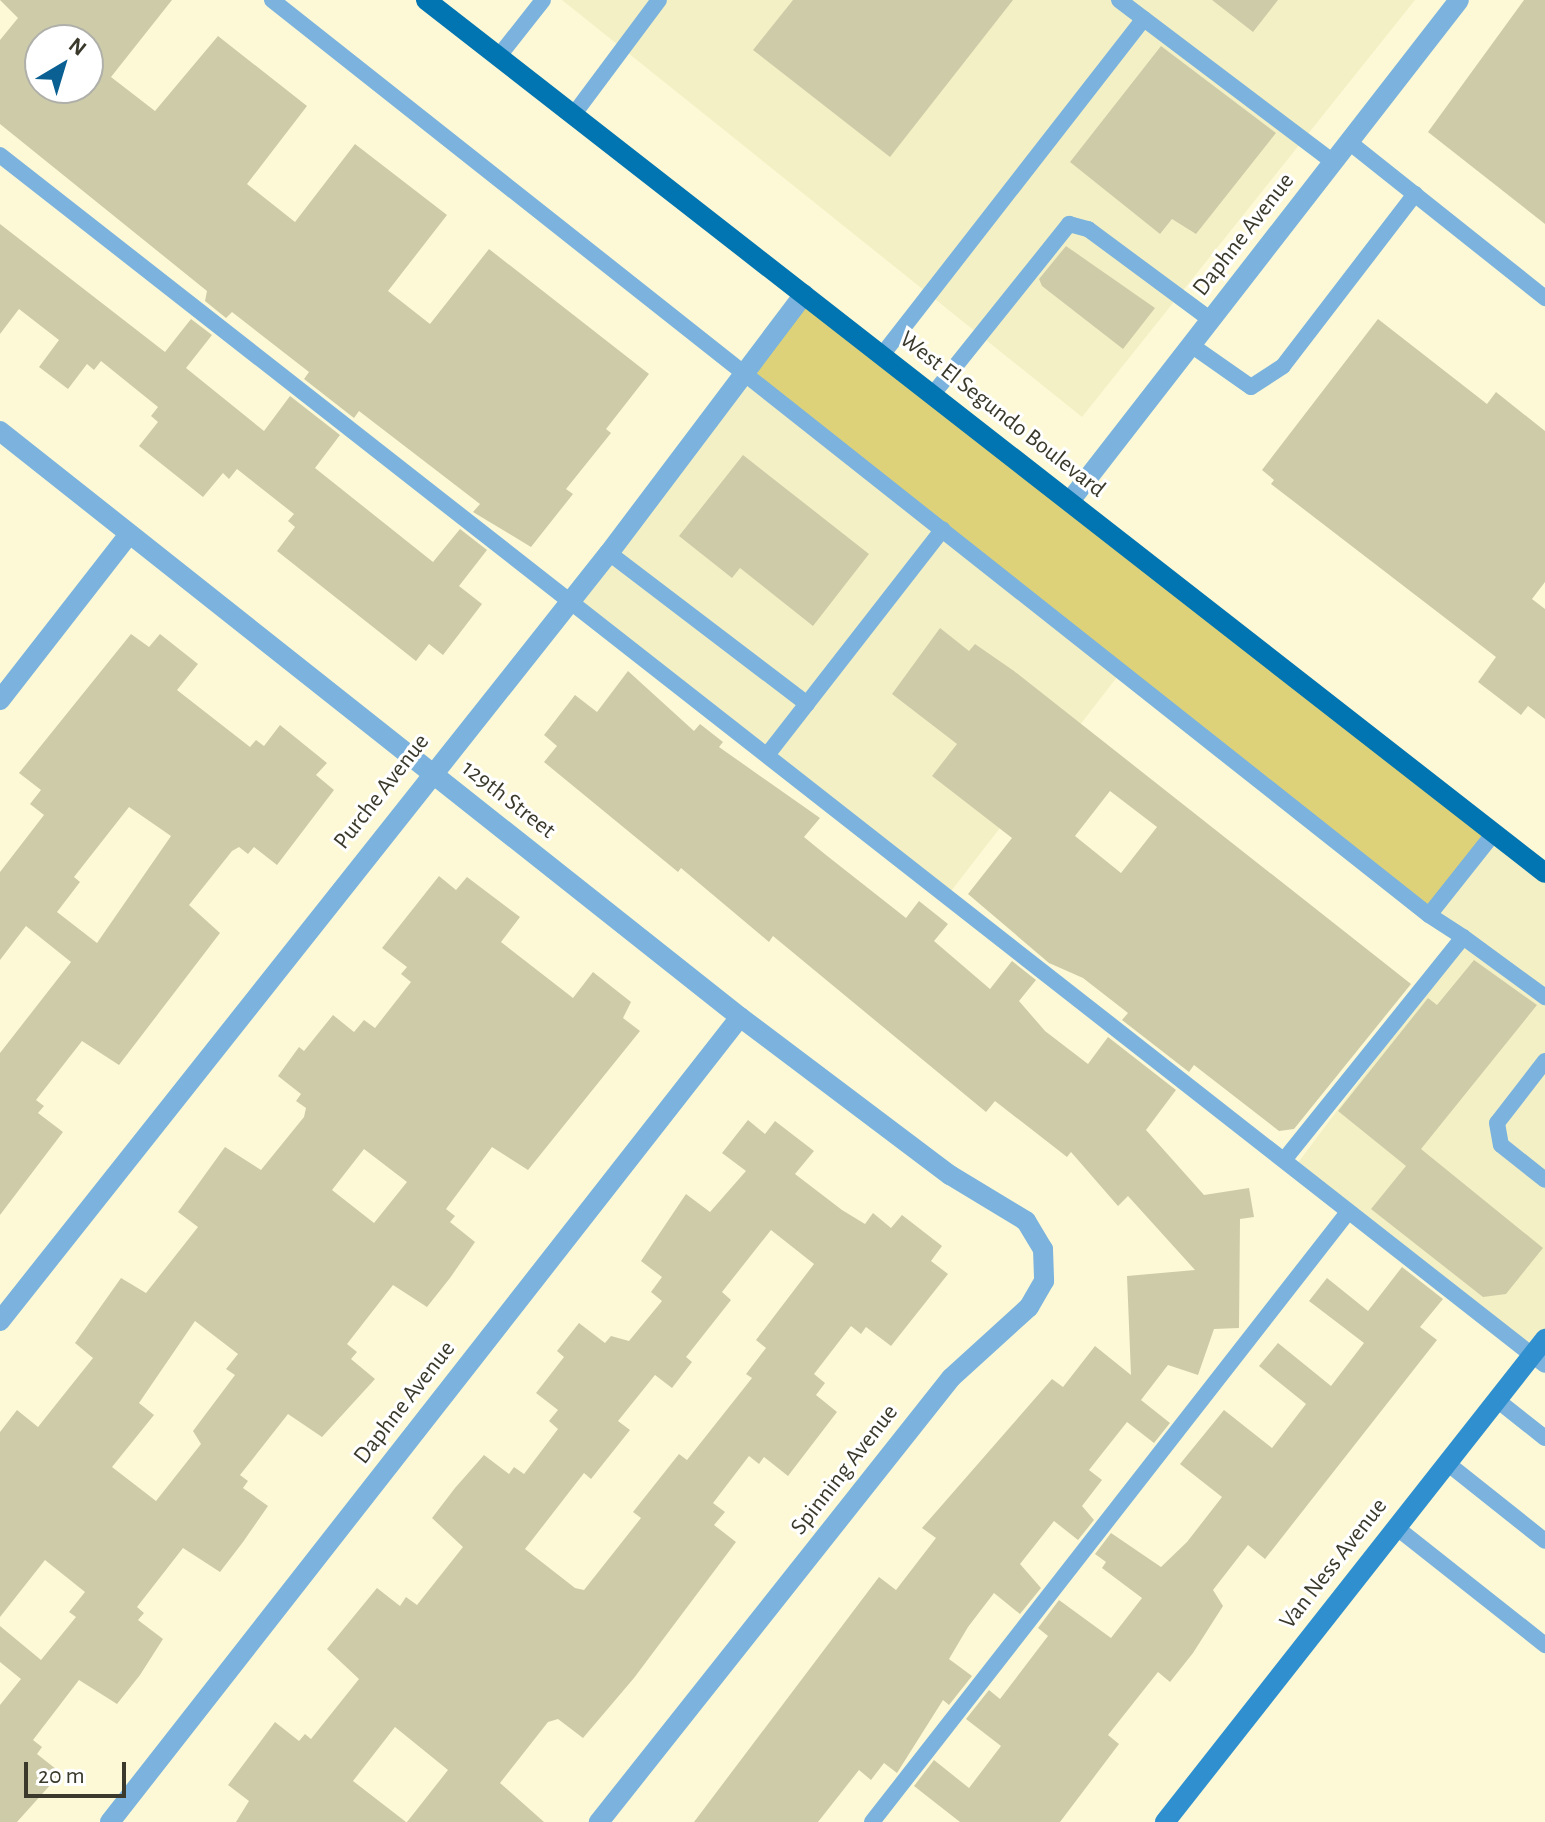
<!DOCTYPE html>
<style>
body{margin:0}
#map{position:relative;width:1545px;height:1822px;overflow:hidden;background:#fdf9d6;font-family:"Alegreya Sans",sans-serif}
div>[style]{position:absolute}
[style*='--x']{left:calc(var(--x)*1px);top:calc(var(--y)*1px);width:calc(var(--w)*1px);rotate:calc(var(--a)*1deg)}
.built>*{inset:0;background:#f4f0c5}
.green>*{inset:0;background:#ddd27a}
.building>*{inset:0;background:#cecba9}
.lane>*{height:16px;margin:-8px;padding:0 8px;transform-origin:8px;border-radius:8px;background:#7bb3de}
.street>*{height:20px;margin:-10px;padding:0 10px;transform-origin:10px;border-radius:10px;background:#7bb3de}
.secondary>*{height:20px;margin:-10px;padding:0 10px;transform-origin:10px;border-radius:10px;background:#3090cf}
.primary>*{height:20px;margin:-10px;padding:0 10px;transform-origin:10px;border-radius:10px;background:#0075b2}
span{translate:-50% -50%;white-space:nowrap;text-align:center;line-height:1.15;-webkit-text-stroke:6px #fff;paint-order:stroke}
.street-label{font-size:24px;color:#3a392b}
.north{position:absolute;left:24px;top:24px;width:80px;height:80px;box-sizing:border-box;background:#fff;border:2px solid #b0b0aa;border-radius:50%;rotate:38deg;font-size:22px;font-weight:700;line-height:32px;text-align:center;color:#3a392b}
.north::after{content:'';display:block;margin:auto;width:28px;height:36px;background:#0a6092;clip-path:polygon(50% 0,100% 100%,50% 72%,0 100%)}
.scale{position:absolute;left:24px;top:1762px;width:102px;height:36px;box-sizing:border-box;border:4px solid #3a392b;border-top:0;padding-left:10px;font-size:24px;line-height:28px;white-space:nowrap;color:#3a392b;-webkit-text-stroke:6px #fff;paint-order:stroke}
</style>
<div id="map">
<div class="built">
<div style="clip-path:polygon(562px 0,1415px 0,1082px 417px)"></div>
<div style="clip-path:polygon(746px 373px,1121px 672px,948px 895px,570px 600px)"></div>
<div style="clip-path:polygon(1494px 833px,1545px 873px,1545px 1339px,1532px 1355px,1294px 1168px,1462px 944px,1429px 915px)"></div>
</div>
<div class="green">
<div style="clip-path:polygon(804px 294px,1494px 833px,1429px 915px,746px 373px)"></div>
</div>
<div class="building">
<div style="clip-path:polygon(evenodd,0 0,172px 0,111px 77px,155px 111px,218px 36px,307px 106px,247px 184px,295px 222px,355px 144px,447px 215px,388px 291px,430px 324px,489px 249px,649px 374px,606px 429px,611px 433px,566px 489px,573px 494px,531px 547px,473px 512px,480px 504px,359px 411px,354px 418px,304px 379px,309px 372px,232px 312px,226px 318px,205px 301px,207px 291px,0 124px,0 40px,18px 18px,0 0,40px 40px,88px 40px,88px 88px,40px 88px,40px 40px)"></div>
<div style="clip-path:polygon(793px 0,1013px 0,890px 157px,753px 50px)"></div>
<div style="clip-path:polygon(1212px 0,1278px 0,1253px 32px)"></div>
<div style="clip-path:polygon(1524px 0,1545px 0,1545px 224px,1428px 132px)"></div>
<div style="clip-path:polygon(1161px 46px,1276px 133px,1196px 234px,1172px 219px,1160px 234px,1070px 162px)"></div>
<div style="clip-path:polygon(0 224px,165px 352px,191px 319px,212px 335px,186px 368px,264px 431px,290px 396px,340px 435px,315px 468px,433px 562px,460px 529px,487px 550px,459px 586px,482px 604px,443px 655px,429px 644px,416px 661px,277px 551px,295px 527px,288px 521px,294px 514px,237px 469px,229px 479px,223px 473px,203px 497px,139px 446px,158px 422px,151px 416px,158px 407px,101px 361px,94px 370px,87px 364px,68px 389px,39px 367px,59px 340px,19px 309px,0 334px)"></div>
<div style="clip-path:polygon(1066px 246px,1155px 308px,1123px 349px,1042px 286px,1039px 279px)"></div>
<div style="clip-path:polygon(1378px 319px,1487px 404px,1496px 392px,1545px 431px,1545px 582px,1532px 599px,1545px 609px,1545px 719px,1528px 706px,1521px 715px,1478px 682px,1496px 657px,1271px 484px,1274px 480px,1262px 470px)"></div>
<div style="clip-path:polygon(743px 455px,869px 554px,813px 626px,740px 568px,732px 578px,679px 536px)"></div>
<div style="clip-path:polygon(evenodd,940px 628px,969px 651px,975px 644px,1014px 671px,1411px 984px,1294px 1129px,1279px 1131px,1194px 1065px,1189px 1072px,1122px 1020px,1128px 1013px,1083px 978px,1049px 963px,968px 894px,1012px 838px,932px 776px,957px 744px,892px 694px,940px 628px,1110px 791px,1157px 827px,1121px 873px,1075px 836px,1110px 791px)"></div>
<div style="clip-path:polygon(evenodd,131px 634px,149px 647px,160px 634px,198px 664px,177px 690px,250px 747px,256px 740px,264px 746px,280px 725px,327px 763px,316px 775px,334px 790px,277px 865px,254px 847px,248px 854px,239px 847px,232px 851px,189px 905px,220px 933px,119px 1065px,82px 1041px,36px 1100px,44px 1106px,38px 1113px,63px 1132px,0 1215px,0 1053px,71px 962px,26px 926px,0 960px,0 872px,44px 815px,30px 804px,41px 790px,19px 773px,131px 634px,129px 807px,171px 836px,97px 943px,57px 912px,80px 882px,74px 877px,129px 807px)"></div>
<div style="clip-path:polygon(628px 671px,694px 731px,700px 724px,723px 742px,719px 747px,820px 818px,804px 837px,826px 855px,906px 918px,919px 901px,948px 924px,934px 941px,990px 989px,1012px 961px,1036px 980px,1019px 1001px,1045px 1031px,1088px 1064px,1108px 1037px,1176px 1090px,1146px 1130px,1204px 1195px,1249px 1188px,1254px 1217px,1240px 1219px,1239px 1328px,1214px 1329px,1198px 1375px,1168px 1365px,1141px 1400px,1170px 1423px,1154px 1443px,1127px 1422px,1089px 1470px,1102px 1480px,1082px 1506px,1094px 1520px,1078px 1540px,1054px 1521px,1020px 1564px,1041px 1588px,1020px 1614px,994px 1593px,968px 1627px,949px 1659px,972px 1676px,949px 1705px,943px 1700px,897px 1773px,884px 1763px,871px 1780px,859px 1770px,818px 1822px,694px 1822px,879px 1577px,896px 1590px,936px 1538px,922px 1528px,1052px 1379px,1063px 1387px,1095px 1346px,1131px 1375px,1127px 1276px,1195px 1270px,1128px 1196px,1118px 1206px,1071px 1152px,1067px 1157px,995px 1101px,986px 1112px,773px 936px,769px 942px,681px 868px,678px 872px,544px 762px,557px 746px,544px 735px,575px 695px,597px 712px)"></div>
<div style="clip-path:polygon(evenodd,439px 876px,456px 890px,467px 877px,520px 917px,501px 942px,573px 998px,593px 972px,631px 1002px,623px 1018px,640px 1031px,528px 1170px,492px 1147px,446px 1209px,455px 1216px,450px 1222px,475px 1242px,450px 1278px,427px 1307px,393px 1285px,347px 1344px,357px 1352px,351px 1359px,375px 1379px,322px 1437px,288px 1414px,240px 1475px,248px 1481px,243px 1488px,268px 1506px,243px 1542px,220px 1572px,183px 1548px,137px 1607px,144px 1613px,138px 1620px,163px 1639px,140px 1675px,117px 1704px,79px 1680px,33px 1740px,42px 1747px,37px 1754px,61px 1773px,17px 1822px,0 1822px,0 1705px,21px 1679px,0 1662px,0 1626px,41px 1660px,76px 1617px,69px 1612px,85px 1592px,45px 1560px,0 1617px,0 1432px,17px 1410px,38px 1427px,93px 1358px,75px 1343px,121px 1278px,146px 1293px,198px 1227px,178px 1212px,225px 1147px,261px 1170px,304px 1117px,306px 1108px,296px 1101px,301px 1094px,278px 1076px,299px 1047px,304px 1051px,333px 1015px,354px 1032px,364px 1020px,375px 1028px,411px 982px,401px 974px,407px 967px,382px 948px,439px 876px,364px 1149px,407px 1182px,374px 1223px,332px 1190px,364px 1149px,439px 876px,195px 1321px,238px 1354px,226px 1369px,235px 1375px,193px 1431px,201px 1444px,156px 1501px,112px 1467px,154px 1415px,139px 1403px,195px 1321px)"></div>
<div style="clip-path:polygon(1474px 960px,1537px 1005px,1421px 1149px,1543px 1248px,1506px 1294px,1483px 1297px,1371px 1209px,1406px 1166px,1338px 1111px,1428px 998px,1437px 1005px)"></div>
<div style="clip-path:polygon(evenodd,748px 1120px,765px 1134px,775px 1121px,814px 1151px,795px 1174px,842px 1210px,865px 1224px,873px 1213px,891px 1228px,902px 1215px,942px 1246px,931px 1261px,948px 1274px,891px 1346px,866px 1327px,861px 1334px,851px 1326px,814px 1374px,825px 1383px,816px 1395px,837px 1412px,788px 1476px,764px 1457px,759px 1464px,749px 1456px,713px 1503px,725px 1512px,714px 1525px,736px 1542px,634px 1678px,583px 1738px,558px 1719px,548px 1722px,500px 1783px,544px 1822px,407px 1822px,448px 1770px,395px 1727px,353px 1781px,406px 1822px,236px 1822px,249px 1801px,228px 1785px,275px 1722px,299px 1741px,305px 1734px,311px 1739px,359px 1679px,327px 1649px,377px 1588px,400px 1606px,406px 1597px,417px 1605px,463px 1547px,432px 1518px,455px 1488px,484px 1455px,509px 1474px,514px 1467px,524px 1474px,558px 1429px,549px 1421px,558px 1410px,536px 1393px,564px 1357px,557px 1351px,579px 1323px,605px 1343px,611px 1336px,629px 1341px,662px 1301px,651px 1292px,662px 1277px,641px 1261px,686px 1194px,710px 1212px,746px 1171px,722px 1153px,748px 1120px,771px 1230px,814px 1264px,756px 1340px,766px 1348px,746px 1374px,752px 1378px,687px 1460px,679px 1454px,633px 1512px,641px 1518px,584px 1590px,575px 1588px,525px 1549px,584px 1473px,591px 1479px,630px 1430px,618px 1421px,655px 1375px,672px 1388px,692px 1362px,686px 1357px,731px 1300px,722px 1292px,771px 1230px)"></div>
<div style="clip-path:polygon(1402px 1267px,1443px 1299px,1420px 1327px,1437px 1340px,1265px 1559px,1248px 1545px,1213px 1590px,1223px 1606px,1193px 1653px,1170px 1682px,1158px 1672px,1108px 1735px,1119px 1744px,1060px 1822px,960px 1822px,914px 1786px,934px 1760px,969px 1788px,1001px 1746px,966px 1719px,989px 1690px,1000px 1699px,1048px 1636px,1038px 1628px,1059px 1600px,1111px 1638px,1142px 1598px,1102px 1568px,1106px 1562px,1095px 1554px,1111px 1533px,1161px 1567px,1187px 1542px,1222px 1497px,1180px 1464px,1224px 1410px,1272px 1448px,1306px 1404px,1259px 1366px,1278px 1343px,1331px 1386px,1364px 1343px,1309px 1301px,1327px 1278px,1368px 1311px)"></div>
</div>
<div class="lane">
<div style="--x:272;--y:0;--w:1475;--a:38.34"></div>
<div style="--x:1429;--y:915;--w:105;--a:-51.6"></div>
<div style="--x:1119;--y:0;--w:268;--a:37.1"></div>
<div style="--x:499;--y:56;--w:71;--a:-51.8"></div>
<div style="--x:574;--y:114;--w:142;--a:-53.3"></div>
<div style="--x:1349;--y:142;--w:251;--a:38.5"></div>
<div style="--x:0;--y:155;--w:1962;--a:38.07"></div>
<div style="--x:1191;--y:345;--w:73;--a:35"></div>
<div style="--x:1251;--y:387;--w:38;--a:-33"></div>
<div style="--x:1283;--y:366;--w:217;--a:-52.5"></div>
<div style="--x:882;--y:355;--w:426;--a:-52.1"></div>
<div style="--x:933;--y:394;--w:218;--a:-51.3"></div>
<div style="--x:1069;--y:224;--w:20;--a:15"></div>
<div style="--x:1088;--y:229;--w:153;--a:36.5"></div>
<div style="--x:609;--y:553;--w:249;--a:37.3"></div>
<div style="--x:767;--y:755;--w:286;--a:-52.1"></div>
<div style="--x:1463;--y:937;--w:102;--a:36.2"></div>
<div style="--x:1545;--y:1061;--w:78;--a:127.7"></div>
<div style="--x:1497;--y:1123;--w:22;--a:80"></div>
<div style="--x:1501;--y:1145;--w:56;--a:38.5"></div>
<div style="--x:1284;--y:1160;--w:286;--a:-51.2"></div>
<div style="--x:1463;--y:937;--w:40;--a:-147.1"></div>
<div style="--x:1497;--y:1400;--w:61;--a:38.4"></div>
<div style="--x:1447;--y:1463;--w:125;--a:38.5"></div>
<div style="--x:1397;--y:1528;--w:189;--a:38.3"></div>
<div style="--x:872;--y:1822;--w:774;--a:-52.03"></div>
</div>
<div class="street">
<div style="--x:0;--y:431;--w:944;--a:38.38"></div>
<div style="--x:740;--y:1017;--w:263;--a:37"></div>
<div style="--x:950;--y:1175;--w:89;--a:31.2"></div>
<div style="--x:1026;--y:1221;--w:33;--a:59"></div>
<div style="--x:1043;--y:1249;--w:32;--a:88"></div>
<div style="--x:1044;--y:1281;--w:30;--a:120"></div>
<div style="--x:1029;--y:1307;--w:105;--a:137.7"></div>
<div style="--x:951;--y:1378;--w:567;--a:128.41"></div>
<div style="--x:1070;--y:501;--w:634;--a:-52.17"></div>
<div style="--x:0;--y:700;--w:210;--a:-52.1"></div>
<div style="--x:0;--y:1321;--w:980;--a:-51.59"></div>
<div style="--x:609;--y:553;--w:324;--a:-53"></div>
<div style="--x:110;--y:1822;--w:1022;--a:-51.95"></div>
</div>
<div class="secondary">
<div style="--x:1165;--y:1822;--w:615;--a:-51.81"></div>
</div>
<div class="primary">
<div style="--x:426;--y:0;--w:1419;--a:37.96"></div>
</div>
<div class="street-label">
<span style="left:1244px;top:235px;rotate:-52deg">Daphne Avenue</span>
<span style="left:1002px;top:415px;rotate:38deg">West El Segundo Boulevard</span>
<span style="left:382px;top:792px;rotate:-52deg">Purche Avenue</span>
<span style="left:508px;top:800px;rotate:38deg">129th Street</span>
<span style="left:405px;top:1403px;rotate:-52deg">Daphne Avenue</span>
<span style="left:845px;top:1470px;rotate:-52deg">Spinning Avenue</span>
<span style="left:1334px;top:1564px;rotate:-52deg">Van Ness Avenue</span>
</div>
<div class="north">N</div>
<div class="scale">20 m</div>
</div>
